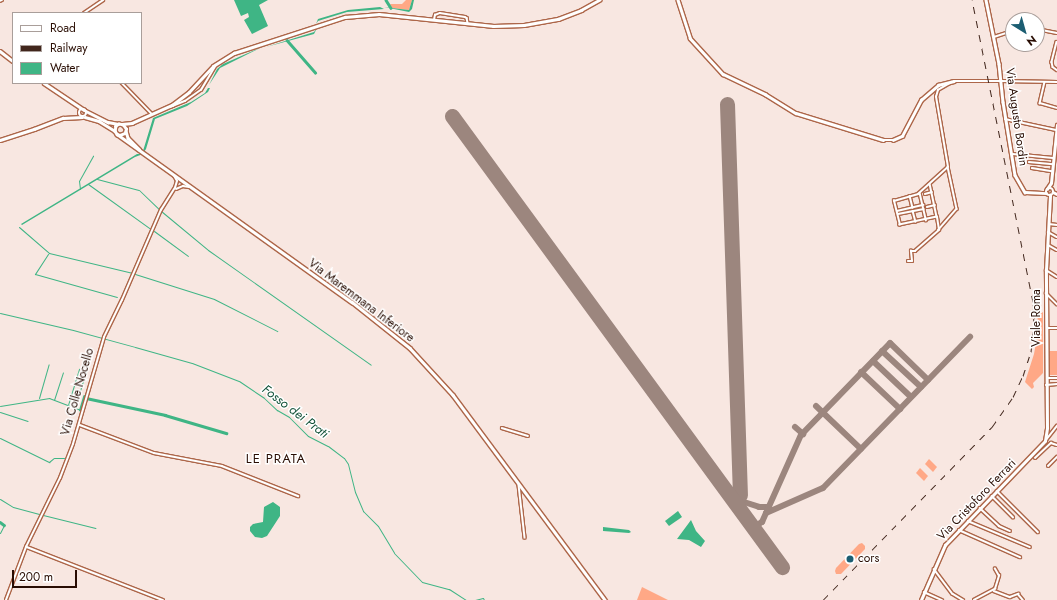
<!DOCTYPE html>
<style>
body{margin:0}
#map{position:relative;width:1057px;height:600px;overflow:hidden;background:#f8e7e1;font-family:Jost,sans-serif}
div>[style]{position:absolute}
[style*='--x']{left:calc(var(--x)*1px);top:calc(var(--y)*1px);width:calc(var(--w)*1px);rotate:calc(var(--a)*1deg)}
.green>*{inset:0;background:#ffa886}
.water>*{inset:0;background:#3fb585}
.stream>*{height:1px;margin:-0.5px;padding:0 0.5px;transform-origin:0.5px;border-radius:0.5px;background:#3fb585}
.canal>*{height:2.5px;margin:-1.25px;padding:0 1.25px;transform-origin:1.25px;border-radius:1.25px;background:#3fb585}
.taxiway>*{height:6px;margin:-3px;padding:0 3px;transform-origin:3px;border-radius:3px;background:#9c867e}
.runway>*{height:15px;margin:-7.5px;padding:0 7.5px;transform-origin:7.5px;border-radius:7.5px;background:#9c867e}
.roads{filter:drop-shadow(1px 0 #ad6649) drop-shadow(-1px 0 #ad6649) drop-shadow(0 1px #ad6649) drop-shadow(0 -1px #ad6649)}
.street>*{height:1.5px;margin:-0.75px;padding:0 0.75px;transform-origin:0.75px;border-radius:0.75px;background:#fff}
.secondary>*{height:2.5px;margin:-1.25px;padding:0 1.25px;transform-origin:1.25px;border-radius:1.25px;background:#fff}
.secondary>.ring{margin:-1.25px;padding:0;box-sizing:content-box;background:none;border:2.5px solid #fff;border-radius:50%}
.rail>*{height:1px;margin-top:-0.5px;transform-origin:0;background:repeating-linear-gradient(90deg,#41261c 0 7px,transparent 0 14px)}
.dots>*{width:11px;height:11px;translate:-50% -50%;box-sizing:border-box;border:2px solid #fff;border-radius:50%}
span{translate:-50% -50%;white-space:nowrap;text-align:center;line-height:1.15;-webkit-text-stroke:3px #fff;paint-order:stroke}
.street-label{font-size:12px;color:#290d03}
.poi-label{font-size:12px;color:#290d03}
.left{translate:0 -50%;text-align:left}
.water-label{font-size:13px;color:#14533a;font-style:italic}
.neighbourhood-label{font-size:13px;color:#290d03;letter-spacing:1px}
.legend{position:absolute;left:12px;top:12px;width:130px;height:72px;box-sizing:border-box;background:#fff;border:1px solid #a99e9a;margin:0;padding:5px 7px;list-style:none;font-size:12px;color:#290d03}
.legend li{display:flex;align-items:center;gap:8px;height:20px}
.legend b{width:20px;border:1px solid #a99e9a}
.north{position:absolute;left:1005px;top:12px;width:40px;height:40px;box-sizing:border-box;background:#fff;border:1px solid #a99e9a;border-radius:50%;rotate:143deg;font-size:11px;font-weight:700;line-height:16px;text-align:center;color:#290d03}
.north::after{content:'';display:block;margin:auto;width:14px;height:18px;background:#1c5e72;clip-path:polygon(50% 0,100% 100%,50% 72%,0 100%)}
.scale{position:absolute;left:12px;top:570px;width:65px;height:18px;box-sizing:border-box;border:2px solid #290d03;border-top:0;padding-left:5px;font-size:12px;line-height:14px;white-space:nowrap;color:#290d03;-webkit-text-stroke:3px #fff;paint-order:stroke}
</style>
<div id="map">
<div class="green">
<div style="clip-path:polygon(406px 0,412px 0,409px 10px,392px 8px,390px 4px,402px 4px)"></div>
<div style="clip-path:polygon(1043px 312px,1043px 373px,1033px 383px,1034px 387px,1032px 389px,1025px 382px,1034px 354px,1039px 325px,1037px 316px)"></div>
<div style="clip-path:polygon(1047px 351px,1057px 351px,1057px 375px,1048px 375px)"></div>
<div style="clip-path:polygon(929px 459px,937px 467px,933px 472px,925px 464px)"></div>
<div style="clip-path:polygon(920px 468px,928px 476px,924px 481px,916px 473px)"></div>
<div style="clip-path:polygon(862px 543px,865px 546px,865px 549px,841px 574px,836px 574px,835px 571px,836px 568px,859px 544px)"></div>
<div style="clip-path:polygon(642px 587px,668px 600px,637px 600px)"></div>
</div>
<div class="water">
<div style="clip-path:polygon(234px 0,268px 0,259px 5px,268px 26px,252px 34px,244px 20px,249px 17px,248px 13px,241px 16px)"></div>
<div style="clip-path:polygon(412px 0,414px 0,412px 9px,409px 12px,384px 7px,409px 10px)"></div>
<div style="clip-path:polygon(380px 7px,384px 9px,347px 12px,318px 21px,316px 24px,318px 19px,348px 10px)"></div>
<div style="clip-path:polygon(317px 28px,314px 34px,266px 47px,314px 32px)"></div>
<div style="clip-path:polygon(264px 46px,220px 68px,209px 85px,217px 69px,223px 64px)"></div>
<div style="clip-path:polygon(208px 88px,210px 88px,208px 92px,187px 106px,155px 119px,146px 149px,144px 152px,143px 151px,153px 118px,191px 102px,205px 93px)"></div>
<div style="clip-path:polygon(137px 154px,143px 154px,135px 157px,22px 225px,21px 224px)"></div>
<div style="clip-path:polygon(273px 502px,280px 507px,280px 516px,267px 536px,262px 538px,255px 537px,250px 531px,250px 527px,253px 524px,263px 522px,264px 507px)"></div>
<div style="clip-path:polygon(678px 511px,682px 517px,669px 526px,665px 521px)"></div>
<div style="clip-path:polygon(691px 520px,696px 531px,705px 541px,701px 547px,689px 540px,677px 539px)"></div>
<div style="clip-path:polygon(603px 527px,629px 530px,631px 532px,629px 533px,603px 531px)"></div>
</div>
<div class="stream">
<div style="--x:97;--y:179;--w:43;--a:14.7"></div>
<div style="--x:139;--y:190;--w:28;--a:44"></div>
<div style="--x:88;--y:184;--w:79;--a:35.7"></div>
<div style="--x:80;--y:189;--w:8;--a:-97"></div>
<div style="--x:79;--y:181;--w:29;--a:-61"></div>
<div style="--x:161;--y:211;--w:61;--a:39.7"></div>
<div style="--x:208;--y:250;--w:199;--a:35.2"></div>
<div style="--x:19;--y:227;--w:40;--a:41"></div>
<div style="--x:49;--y:253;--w:86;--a:13.4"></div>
<div style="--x:154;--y:231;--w:42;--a:36.3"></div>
<div style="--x:48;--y:254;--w:24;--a:123"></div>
<div style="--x:35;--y:274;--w:85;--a:15.7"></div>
<div style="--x:135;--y:274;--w:83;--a:17.6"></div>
<div style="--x:214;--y:299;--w:71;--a:26.9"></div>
<div style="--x:0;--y:313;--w:75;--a:13.1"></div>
<div style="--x:73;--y:330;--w:64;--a:15.3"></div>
<div style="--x:135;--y:347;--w:59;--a:15.7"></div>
<div style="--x:192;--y:363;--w:50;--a:21"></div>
<div style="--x:239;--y:381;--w:30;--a:34"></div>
<div style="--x:264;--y:398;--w:18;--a:43"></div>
<div style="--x:277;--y:410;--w:14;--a:30"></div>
<div style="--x:289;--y:417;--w:27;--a:45"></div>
<div style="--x:308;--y:436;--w:22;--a:27"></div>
<div style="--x:328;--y:446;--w:20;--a:37"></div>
<div style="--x:344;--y:458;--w:7;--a:56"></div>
<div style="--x:348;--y:464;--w:29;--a:76"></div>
<div style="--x:355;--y:492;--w:21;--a:67"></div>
<div style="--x:363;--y:511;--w:21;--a:45"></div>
<div style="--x:378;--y:526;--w:31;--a:59"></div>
<div style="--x:394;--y:553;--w:40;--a:46"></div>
<div style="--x:422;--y:582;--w:28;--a:15"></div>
<div style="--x:449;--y:589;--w:20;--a:33"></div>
<div style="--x:39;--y:398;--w:35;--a:-74"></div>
<div style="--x:54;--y:400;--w:29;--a:-72"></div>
<div style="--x:68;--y:405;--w:38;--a:-73"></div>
<div style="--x:0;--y:406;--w:50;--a:-9.3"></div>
<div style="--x:49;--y:398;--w:33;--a:21"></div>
<div style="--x:75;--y:407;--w:38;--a:-73"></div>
<div style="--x:0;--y:412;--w:29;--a:18"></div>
<div style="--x:0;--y:438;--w:55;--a:26.1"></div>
<div style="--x:49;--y:462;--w:6;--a:-39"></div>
<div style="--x:54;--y:458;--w:10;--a:0"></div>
<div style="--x:0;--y:499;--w:15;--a:32"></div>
<div style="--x:13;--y:507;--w:28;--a:15"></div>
<div style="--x:43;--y:515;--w:54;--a:14"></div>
<div style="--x:0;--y:533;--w:9;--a:-63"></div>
<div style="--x:475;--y:600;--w:8;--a:-14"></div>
<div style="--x:483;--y:598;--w:2;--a:63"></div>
</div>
<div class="canal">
<div style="--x:386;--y:0;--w:9;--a:58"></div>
<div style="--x:287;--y:40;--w:43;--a:48.8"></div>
<div style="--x:86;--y:398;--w:81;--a:12.1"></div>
<div style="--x:165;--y:415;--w:64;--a:16.4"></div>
<div style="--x:80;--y:410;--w:14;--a:-73"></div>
<div style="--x:0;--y:522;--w:5;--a:37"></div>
</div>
<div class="taxiway">
<div style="--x:882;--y:351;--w:53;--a:42.7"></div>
<div style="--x:873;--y:361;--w:52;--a:43.5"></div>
<div style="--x:861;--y:372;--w:54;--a:43.5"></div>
<div style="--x:816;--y:406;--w:62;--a:43.7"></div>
<div style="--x:795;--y:427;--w:11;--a:41"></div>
<div style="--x:740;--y:495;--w:8;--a:60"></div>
<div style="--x:744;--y:502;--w:16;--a:18"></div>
<div style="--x:759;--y:507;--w:10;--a:0"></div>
<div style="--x:766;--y:513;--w:62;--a:-23.7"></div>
<div style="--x:823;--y:488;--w:211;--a:-45.8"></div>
<div style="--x:753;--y:528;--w:11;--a:-34"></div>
<div style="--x:762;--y:522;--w:95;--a:-65.9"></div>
<div style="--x:801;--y:435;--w:128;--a:-45.9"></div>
<div style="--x:890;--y:343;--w:53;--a:44.2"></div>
</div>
<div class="runway">
<div style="--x:727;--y:104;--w:391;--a:88.1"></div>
<div style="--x:452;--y:116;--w:559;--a:53.81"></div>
</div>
<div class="roads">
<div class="street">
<div style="--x:0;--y:1;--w:2;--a:-27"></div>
<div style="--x:84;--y:13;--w:23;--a:-34"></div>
<div style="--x:434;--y:20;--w:5;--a:-79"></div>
<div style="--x:435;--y:15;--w:5;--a:-22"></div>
<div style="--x:440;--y:13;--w:25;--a:9"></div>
<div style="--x:465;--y:17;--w:2;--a:27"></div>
<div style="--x:467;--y:18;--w:5;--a:79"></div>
<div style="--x:1037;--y:29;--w:20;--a:11"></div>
<div style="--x:994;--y:37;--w:20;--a:-18"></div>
<div style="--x:1057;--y:42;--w:21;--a:104"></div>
<div style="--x:1052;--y:62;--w:5;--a:79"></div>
<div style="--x:1053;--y:67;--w:5;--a:37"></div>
<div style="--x:1001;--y:81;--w:56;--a:1"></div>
<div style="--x:1045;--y:82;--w:22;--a:103"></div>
<div style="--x:1040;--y:103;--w:18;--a:16"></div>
<div style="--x:122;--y:83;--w:43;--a:45.9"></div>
<div style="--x:170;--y:107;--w:16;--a:-22"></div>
<div style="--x:185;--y:101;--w:19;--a:-35"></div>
<div style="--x:201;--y:90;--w:29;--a:-59"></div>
<div style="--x:1005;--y:119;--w:52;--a:12.2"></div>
<div style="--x:1013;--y:154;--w:40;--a:5.7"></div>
<div style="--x:1029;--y:162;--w:24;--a:5"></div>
<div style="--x:948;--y:167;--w:43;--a:77.9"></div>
<div style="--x:957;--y:209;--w:28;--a:131"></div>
<div style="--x:939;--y:230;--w:13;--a:-99"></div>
<div style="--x:937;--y:217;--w:38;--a:168"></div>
<div style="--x:900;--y:225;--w:25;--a:-104"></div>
<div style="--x:894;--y:201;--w:25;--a:-16"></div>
<div style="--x:918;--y:194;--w:40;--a:-42"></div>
<div style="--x:948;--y:167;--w:71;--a:-99.7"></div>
<div style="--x:936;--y:97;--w:7;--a:-74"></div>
<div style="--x:938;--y:90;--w:16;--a:-30"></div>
<div style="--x:1032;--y:168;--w:20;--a:9"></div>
<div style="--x:930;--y:184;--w:34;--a:78"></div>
<div style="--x:176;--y:189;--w:8;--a:-23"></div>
<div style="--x:183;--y:186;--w:6;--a:9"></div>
<div style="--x:920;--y:193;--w:28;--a:77"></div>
<div style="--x:925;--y:194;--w:7;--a:-16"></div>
<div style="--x:910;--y:196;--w:12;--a:76"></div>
<div style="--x:927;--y:207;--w:8;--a:-14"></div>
<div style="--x:897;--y:211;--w:27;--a:-13"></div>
<div style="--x:913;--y:211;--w:11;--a:75"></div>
<div style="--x:898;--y:214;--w:26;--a:-11"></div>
<div style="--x:1049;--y:224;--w:8;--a:7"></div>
<div style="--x:1048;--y:232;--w:10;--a:29"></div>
<div style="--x:1048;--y:245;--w:10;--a:29"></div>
<div style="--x:908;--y:261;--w:4;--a:0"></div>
<div style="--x:912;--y:261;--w:10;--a:-96"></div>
<div style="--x:911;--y:251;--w:4;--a:0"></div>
<div style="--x:915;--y:251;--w:32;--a:-41"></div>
<div style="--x:1046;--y:270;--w:13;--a:32"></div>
<div style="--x:1046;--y:293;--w:16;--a:45"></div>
<div style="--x:1047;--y:328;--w:10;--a:0"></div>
<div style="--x:1047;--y:378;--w:10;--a:0"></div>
<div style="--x:1046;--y:385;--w:11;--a:-5"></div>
<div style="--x:80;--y:425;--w:79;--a:20.7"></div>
<div style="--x:154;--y:453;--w:69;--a:10.8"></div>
<div style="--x:222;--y:466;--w:82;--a:21.5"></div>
<div style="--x:502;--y:428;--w:27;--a:17"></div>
<div style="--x:1046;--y:440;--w:18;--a:-52"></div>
<div style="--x:1035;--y:458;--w:22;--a:-43"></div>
<div style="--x:1051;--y:443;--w:6;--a:18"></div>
<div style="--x:1048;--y:466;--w:13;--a:-45"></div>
<div style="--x:519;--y:485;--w:53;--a:83.5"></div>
<div style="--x:997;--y:491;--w:58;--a:45"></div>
<div style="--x:992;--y:496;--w:30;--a:45"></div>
<div style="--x:980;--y:508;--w:26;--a:43"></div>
<div style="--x:999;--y:526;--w:12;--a:24"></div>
<div style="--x:968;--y:521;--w:67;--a:22.8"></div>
<div style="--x:959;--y:530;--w:67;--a:23.9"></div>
<div style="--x:27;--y:547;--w:146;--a:21.3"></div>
<div style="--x:934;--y:569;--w:31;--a:53"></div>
<div style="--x:953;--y:594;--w:12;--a:31"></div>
<div style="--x:994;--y:591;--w:17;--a:21"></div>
<div style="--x:1010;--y:597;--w:9;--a:-21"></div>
<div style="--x:1018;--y:594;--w:8;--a:50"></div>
<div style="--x:924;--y:592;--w:20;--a:24"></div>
<div style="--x:6;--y:600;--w:57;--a:-69.3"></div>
<div style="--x:26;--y:547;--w:77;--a:-63.8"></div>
<div style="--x:60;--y:478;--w:36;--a:-69"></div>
<div style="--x:73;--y:444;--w:111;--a:-73.8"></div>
<div style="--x:104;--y:337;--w:41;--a:-64.1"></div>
<div style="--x:122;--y:300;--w:98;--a:-66.6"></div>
<div style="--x:161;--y:210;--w:26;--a:-58"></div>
<div style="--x:175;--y:188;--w:7;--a:-74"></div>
<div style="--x:177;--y:181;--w:6;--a:-121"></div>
<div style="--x:974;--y:600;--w:24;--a:-28"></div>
<div style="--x:995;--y:589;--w:14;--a:-73"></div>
<div style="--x:999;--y:576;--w:8;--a:-120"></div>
</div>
<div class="secondary">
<div style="--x:678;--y:0;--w:40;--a:72"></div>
<div style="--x:690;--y:38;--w:49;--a:47.5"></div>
<div style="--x:723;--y:74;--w:47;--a:25.5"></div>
<div style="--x:765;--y:94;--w:36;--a:32"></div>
<div style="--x:796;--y:113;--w:91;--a:17.2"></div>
<div style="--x:883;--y:140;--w:10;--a:0"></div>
<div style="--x:893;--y:140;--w:10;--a:-24"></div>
<div style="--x:902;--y:136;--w:41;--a:-62.2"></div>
<div style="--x:921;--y:100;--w:23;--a:-41"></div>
<div style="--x:938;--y:85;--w:16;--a:-14"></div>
<div style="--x:954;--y:81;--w:47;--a:0"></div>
<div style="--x:986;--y:0;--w:65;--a:78.5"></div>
<div style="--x:999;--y:64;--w:38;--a:84"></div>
<div style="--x:1003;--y:102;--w:74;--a:80.7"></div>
<div style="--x:1015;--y:175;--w:20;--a:60"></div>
<div style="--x:1025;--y:192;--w:21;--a:3"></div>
<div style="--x:0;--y:51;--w:16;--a:38"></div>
<div style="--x:44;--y:83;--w:48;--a:34"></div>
<div class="ring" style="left:79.5px;top:109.5px;width:4.5px;height:4.5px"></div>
<div style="--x:86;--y:111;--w:25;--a:27"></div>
<div style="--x:108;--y:122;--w:10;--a:11"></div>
<div style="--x:85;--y:117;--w:15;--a:16"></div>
<div style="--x:99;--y:121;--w:19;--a:32"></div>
<div style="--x:122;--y:124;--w:10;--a:-6"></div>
<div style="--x:132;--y:123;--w:44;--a:-24.2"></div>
<div style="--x:172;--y:105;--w:21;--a:-37"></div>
<div style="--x:189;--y:92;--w:35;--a:-47"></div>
<div style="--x:213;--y:66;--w:25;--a:-32"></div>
<div style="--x:234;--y:53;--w:117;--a:-18"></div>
<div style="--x:345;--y:17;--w:34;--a:-5"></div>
<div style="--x:379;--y:14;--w:115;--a:6"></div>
<div style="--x:493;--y:26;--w:31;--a:-2"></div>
<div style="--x:524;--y:25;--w:35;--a:-10"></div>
<div style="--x:558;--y:19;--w:25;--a:-21"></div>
<div style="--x:581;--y:10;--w:21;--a:-29"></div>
<div style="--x:126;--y:131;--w:7;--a:74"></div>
<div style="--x:128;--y:138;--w:16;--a:45"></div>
<div style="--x:117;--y:134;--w:3;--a:18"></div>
<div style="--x:120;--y:135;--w:5;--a:-22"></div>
<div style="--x:125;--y:133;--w:4;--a:-76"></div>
<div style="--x:126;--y:129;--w:5;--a:-127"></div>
<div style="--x:123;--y:125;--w:4;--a:-166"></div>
<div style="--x:119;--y:124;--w:4;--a:146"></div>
<div style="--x:116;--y:126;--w:5;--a:101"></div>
<div style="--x:115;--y:131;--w:4;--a:56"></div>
<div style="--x:117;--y:134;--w:289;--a:35.6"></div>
<div style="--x:352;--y:302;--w:74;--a:38.4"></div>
<div style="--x:410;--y:348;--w:64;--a:47.5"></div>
<div style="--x:453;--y:395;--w:255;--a:53.4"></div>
<div style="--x:0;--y:140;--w:36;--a:-18"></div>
<div style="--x:34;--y:129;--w:31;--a:-21"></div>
<div style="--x:63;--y:118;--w:19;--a:-3"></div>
<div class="ring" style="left:1046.5px;top:188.5px;width:4.5px;height:4.5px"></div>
<div style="--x:1047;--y:189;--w:7;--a:-56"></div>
<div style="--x:1051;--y:183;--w:58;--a:-84.1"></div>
<div style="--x:1053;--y:192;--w:4;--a:27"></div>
<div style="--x:921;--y:600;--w:60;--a:-66.4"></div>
<div style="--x:945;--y:545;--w:144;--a:-46.1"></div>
<div style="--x:1045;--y:441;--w:13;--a:-81"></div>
<div style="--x:1047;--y:428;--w:158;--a:-90.4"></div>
<div style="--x:1046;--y:270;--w:75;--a:-86.9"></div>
</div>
</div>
<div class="rail">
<div style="--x:823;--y:600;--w:242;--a:-45.7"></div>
<div style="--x:992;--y:427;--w:37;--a:-55"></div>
<div style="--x:1013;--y:397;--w:23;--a:-65"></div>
<div style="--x:1023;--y:376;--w:25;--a:-72"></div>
<div style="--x:1031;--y:352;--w:27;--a:-84"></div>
<div style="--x:1034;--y:325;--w:23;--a:-92"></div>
<div style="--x:1033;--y:302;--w:308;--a:-101.4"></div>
</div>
<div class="dots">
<div style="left:850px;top:559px;background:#1c5e72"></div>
</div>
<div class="street-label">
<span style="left:1016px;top:117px;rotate:82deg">Via Augusto Bordin</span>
<span style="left:361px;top:301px;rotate:37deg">Via Maremmana Inferiore</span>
<span style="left:1037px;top:318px;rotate:-90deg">Viale Roma</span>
<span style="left:78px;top:392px;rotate:-74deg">Via Colle Nocello</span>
<span style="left:977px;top:500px;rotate:-46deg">Via Cristoforo Ferrari</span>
</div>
<div class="poi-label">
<span class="left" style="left:858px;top:559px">cors</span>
</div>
<div class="water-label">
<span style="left:295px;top:412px;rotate:37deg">Fosso dei Prati</span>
</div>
<div class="neighbourhood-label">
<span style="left:276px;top:459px">LE PRATA</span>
</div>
<ul class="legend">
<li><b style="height:5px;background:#fff"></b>Road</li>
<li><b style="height:5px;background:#41261c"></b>Railway</li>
<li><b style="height:11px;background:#3fb585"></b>Water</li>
</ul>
<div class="north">N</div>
<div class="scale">200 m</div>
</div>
